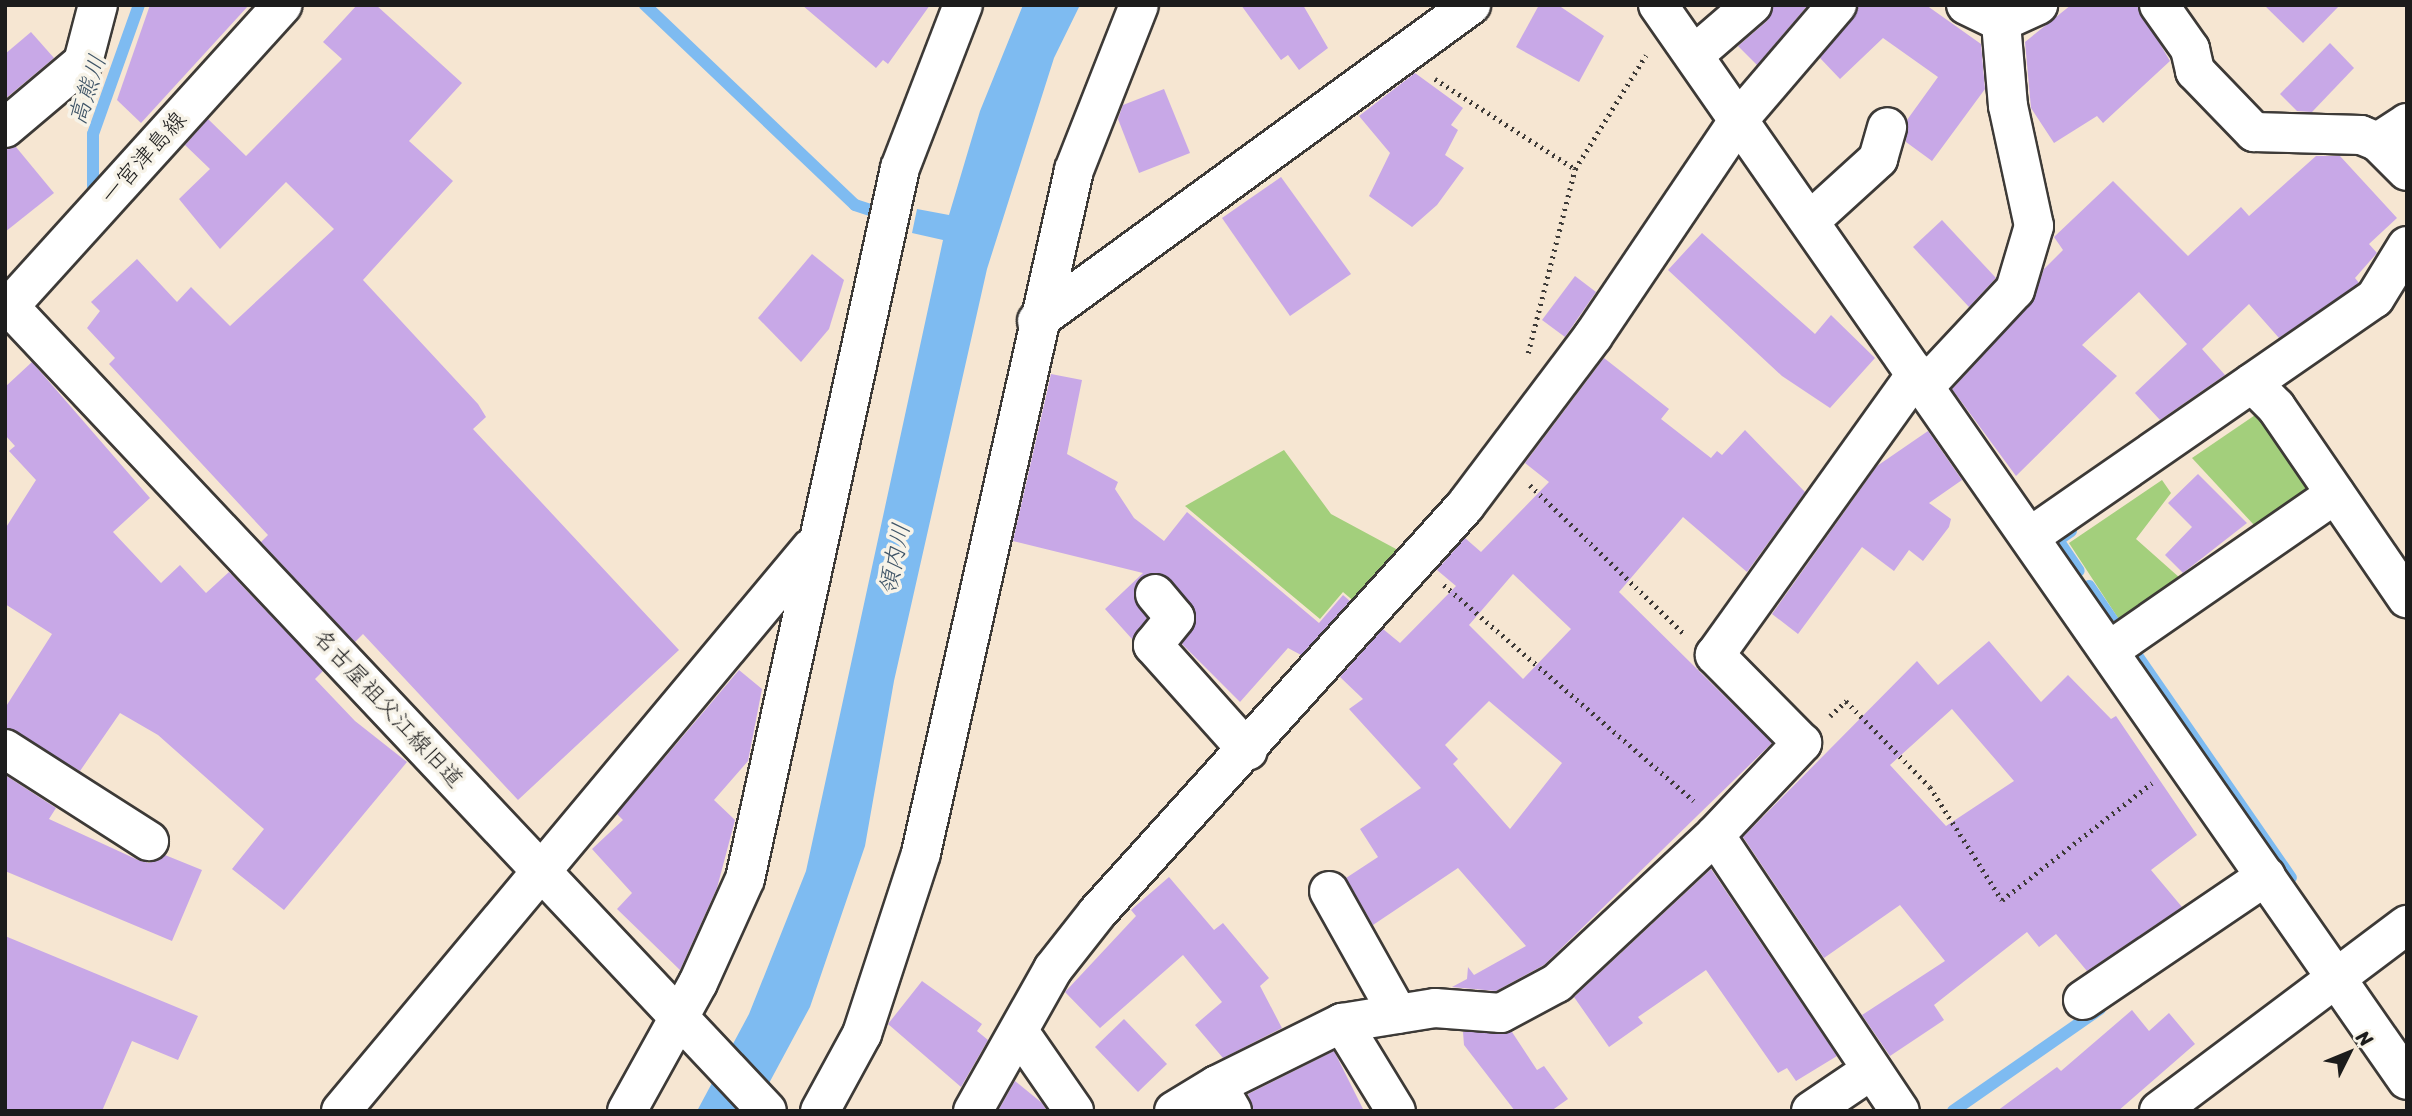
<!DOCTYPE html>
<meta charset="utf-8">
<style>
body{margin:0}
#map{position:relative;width:2412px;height:1116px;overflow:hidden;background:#f6e6d2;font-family:Sriracha,"Klee One",sans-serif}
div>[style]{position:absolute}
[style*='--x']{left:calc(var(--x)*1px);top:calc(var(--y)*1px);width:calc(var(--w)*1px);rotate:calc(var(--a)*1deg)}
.green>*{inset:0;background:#a3cf7c}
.water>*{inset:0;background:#7ebbf1}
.stream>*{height:12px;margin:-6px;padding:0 6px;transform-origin:6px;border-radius:6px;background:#7ebbf1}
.building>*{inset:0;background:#c8a8e7}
.path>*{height:4.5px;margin-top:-2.25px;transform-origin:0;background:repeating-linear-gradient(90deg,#3d3a37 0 2px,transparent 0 7px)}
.roads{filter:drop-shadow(2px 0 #3d3a37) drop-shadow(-2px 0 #3d3a37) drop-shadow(0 2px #3d3a37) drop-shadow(0 -2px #3d3a37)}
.minor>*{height:38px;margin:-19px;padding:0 19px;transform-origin:19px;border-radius:19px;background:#fff}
.major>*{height:38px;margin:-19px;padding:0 19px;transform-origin:19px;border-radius:19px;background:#fff}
span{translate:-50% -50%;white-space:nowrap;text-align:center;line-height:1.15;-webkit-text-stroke:7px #f7f3e8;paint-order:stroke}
.street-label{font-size:23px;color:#1c1c1c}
.water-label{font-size:24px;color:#3e5467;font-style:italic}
.frame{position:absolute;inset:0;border:7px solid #1c1c1c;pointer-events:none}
.north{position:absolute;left:2314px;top:1018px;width:70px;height:70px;-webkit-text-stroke:5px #f7f3e8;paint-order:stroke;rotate:47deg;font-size:19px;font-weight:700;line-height:28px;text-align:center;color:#1c1c1c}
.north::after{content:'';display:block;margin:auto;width:24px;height:32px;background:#1c1c1c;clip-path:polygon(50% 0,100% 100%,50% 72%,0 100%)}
</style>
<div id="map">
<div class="green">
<div style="clip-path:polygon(2264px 409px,2319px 485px,2266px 538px,2192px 458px)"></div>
<div style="clip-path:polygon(1284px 450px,1331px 514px,1409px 556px,1363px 609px,1343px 592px,1320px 619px,1185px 506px)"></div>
<div style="clip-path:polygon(2162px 480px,2171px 493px,2136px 539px,2189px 586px,2120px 621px,2069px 543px)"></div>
</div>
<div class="water">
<div style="clip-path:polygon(1023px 5px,1080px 5px,1054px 58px,987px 269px,894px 681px,865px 846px,810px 1007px,754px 1111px,697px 1111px,749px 1014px,806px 871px,943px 240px,912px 233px,917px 209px,949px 215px,980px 111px)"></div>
</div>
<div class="stream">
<div style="--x:645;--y:5;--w:290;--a:43.6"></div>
<div style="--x:855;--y:205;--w:16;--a:18"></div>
<div style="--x:93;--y:190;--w:56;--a:-90"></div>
<div style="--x:93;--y:134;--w:137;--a:-70.4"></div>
<div style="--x:2071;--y:531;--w:16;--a:145"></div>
<div style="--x:2058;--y:540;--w:37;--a:56"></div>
<div style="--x:2089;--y:586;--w:46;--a:55.6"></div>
<div style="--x:2136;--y:654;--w:272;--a:55.3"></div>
<div style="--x:1953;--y:1111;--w:179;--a:-34.8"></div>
</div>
<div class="building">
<div style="clip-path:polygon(150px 5px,249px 5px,141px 123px,117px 100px)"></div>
<div style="clip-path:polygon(357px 5px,376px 5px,462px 83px,409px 141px,453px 181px,363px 280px,478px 404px,486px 417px,473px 429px,679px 650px,518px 800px,363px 634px,355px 642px,261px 542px,268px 535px,109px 364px,115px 358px,87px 328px,100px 311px,91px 302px,137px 259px,177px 302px,191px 287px,230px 326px,334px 229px,286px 182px,220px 249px,179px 199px,210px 169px,185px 145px,208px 119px,246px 156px,342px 59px,323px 42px)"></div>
<div style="clip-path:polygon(802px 5px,930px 5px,888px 64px,883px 60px,876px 68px)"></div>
<div style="clip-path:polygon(1241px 5px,1303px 5px,1328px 48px,1299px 70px,1288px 55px,1281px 60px)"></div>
<div style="clip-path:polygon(1539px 5px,1558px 5px,1604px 36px,1579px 82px,1516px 47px)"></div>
<div style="clip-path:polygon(1773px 5px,1808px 5px,1757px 65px,1738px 46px,1767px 21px)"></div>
<div style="clip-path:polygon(1858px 5px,1926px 5px,1981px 44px,1985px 89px,1932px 161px,1906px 142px,1907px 120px,1938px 77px,1883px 38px,1840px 79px,1820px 58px)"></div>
<div style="clip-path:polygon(2071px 5px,2137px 5px,2170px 61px,2103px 123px,2097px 116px,2054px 143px,2031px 108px,2025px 42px)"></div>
<div style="clip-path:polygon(2264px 5px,2340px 5px,2303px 43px)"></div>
<div style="clip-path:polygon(31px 32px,54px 58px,5px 99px,5px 54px)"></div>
<div style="clip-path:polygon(2330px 43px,2354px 68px,2312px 112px,2297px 111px,2280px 94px)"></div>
<div style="clip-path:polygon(1415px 73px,1463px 108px,1451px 125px,1458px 130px,1445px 155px,1464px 168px,1437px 205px,1412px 227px,1369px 196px,1390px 153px,1359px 116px)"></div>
<div style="clip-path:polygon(1164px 89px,1190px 153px,1139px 173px,1118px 119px,1123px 105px)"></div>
<div style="clip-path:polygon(16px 147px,54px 193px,5px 232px,5px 149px)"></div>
<div style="clip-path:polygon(2316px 156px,2340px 156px,2397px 218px,2369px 244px,2377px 253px,2355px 278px,2359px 283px,2279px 338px,2249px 304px,2202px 349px,2225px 375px,2160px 420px,2135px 393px,2187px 344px,2139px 292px,2082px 345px,2117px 376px,2016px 476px,1952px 389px,2031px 304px,2044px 269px,2063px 250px,2054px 237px,2113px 181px,2188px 256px,2241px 207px,2249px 216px)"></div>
<div style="clip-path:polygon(1281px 177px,1351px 274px,1290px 316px,1222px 218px)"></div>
<div style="clip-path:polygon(1942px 220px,1996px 278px,1969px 307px,1913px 247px)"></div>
<div style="clip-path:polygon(1702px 233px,1815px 334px,1831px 315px,1875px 358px,1830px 408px,1782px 376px,1668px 270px)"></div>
<div style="clip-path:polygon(812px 254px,844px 280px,829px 329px,801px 362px,758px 318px)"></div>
<div style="clip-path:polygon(1575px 276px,1596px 292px,1565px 337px,1542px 320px)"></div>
<div style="clip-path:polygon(evenodd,1604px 358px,1669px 409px,1661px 419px,1711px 458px,1717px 451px,1722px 455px,1745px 430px,1805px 492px,1747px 572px,1683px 517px,1619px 592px,1772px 743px,1544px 965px,1496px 991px,1452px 987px,1467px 979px,1468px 967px,1474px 975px,1526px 946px,1458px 868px,1373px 925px,1346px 878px,1378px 857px,1360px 829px,1421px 788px,1349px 709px,1363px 699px,1340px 677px,1383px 629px,1400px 643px,1456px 586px,1437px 570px,1465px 538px,1481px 552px,1549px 482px,1525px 463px,1604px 358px,1513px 574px,1571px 629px,1523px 679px,1469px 625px,1513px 574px,1604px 358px,1489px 701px,1562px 763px,1510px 829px,1453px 764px,1458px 759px,1445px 745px,1489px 701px)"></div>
<div style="clip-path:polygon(32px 362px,150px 498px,113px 532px,161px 583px,180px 565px,206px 593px,229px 572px,323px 671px,315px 679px,355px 721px,407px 762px,284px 910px,232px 869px,264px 829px,158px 735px,120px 713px,80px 771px,5px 727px,5px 708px,52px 634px,5px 604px,5px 529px,36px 480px,9px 451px,15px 446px,5px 435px,5px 387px)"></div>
<div style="clip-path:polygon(1051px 374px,1082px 380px,1067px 454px,1118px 482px,1115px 489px,1134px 518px,1164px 541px,1187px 512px,1319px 623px,1343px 595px,1350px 601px,1301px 655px,1288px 648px,1240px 702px,1182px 644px,1196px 613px,1171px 580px,1151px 573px,1135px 586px,1134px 598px,1147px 618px,1132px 639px,1105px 609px,1143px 573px,1013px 541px)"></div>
<div style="clip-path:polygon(1928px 431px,1962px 480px,1929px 503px,1951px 519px,1949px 527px,1923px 561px,1909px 550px,1894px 571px,1862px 547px,1798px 634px,1772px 614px,1877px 466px)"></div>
<div style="clip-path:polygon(2198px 474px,2247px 523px,2183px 573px,2165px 555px,2192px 527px,2168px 503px)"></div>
<div style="clip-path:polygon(evenodd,1989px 641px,2041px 702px,2068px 675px,2111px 719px,2116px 716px,2197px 835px,2151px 870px,2182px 907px,2087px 971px,2056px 934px,2039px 947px,2027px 932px,1934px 1005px,1944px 1020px,1890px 1056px,1862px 1015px,1945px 961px,1900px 905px,1824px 958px,1743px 837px,1917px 661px,1938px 685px,1989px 641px,1952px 709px,2014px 781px,1946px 826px,1890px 765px,1952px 709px)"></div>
<div style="clip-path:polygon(739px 670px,762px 689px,748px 761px,714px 800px,735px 820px,717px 888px,680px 970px,617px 909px,632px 893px,592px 849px,623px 820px,617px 814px)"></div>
<div style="clip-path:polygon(5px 775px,56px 808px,49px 819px,138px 860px,149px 863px,165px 855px,202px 870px,172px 941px,5px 871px)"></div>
<div style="clip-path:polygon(1711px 869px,1837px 1056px,1796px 1081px,1787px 1068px,1778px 1073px,1706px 970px,1638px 1017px,1643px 1023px,1609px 1047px,1574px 997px)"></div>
<div style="clip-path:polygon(1169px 877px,1214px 930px,1223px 923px,1269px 978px,1260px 986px,1282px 1028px,1223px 1058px,1195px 1025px,1222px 1002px,1183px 955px,1100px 1028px,1065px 992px,1136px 916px,1131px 910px)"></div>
<div style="clip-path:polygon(5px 936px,198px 1016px,178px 1060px,132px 1041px,102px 1111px,5px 1111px)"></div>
<div style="clip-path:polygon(922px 981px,982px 1024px,977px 1031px,988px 1040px,961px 1087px,888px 1024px)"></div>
<div style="clip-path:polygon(2132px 1010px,2149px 1031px,2169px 1013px,2195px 1044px,2118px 1111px,1997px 1111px,2057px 1067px,2061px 1071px)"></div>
<div style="clip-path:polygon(1124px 1019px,1167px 1064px,1138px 1092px,1095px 1047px)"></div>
<div style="clip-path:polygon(1463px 1032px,1512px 1032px,1537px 1070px,1544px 1066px,1568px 1099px,1551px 1111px,1515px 1111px,1464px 1045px)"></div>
<div style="clip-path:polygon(1334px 1051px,1364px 1111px,1254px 1111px,1248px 1094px)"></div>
<div style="clip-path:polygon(1015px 1081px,1042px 1103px,1047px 1111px,998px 1111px)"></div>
</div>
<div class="path">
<div style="--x:1435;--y:79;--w:166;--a:32.7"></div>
<div style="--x:1528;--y:353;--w:190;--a:-75.7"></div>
<div style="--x:1575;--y:169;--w:134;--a:-58.1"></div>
<div style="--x:1530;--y:485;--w:213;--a:44"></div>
<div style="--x:1444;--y:585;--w:330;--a:40.8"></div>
<div style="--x:1830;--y:716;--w:22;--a:-43"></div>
<div style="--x:1846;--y:701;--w:120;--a:45.7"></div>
<div style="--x:1930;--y:787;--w:134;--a:57.5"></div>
<div style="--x:2002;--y:900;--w:190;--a:-38"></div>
</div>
<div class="roads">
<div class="minor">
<div style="--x:1658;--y:5;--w:1310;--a:55.13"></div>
<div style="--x:2159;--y:5;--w:54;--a:54.8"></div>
<div style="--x:2190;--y:49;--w:23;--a:77"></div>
<div style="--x:2195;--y:71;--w:85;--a:46"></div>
<div style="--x:2254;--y:132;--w:107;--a:1.6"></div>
<div style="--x:2361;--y:135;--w:18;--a:22"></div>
<div style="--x:2001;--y:22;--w:41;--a:-24.7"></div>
<div style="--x:1694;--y:55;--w:77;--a:-40.8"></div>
<div style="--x:2407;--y:123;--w:35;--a:147"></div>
<div style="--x:2378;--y:142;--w:41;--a:45"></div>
<div style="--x:5;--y:128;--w:102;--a:-40.2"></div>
<div style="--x:83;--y:62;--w:59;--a:-75.3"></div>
<div style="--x:1811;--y:220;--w:91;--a:-42.3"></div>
<div style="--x:1878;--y:159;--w:33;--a:-74"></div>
<div style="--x:5;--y:302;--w:1111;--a:46.71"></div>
<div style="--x:1037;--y:321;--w:537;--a:-36.06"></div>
<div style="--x:2252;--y:383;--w:34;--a:45"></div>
<div style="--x:2276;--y:407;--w:232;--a:55.6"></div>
<div style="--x:1926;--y:385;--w:130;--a:-46.9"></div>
<div style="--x:2015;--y:290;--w:67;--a:-73.5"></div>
<div style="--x:2034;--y:226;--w:123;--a:-102.2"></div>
<div style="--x:2008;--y:106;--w:84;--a:-94.8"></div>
<div style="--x:2001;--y:22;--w:39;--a:-154"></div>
<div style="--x:2031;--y:536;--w:418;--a:-34.7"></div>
<div style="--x:2375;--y:298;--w:61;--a:-58.4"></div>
<div style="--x:1155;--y:594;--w:31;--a:50"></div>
<div style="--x:1175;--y:618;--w:35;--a:129"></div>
<div style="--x:1153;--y:645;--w:142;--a:48.1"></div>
<div style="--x:2110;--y:650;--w:274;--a:-34.7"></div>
<div style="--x:5;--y:749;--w:171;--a:32.6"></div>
<div style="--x:1715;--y:835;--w:332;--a:56.2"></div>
<div style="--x:1329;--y:891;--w:141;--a:60.7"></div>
<div style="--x:2083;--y:1000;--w:221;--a:-34.1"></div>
<div style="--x:1342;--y:1023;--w:94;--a:-9.2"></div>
<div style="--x:1435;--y:1008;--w:66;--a:4.3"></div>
<div style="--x:1501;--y:1013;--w:64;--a:-28.2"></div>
<div style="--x:1557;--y:983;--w:216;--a:-43.1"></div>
<div style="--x:1715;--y:835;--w:127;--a:-46.6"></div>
<div style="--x:1802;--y:743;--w:124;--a:-134.7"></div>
<div style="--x:1715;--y:655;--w:347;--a:-54.4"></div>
<div style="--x:1020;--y:1033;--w:95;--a:55.3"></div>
<div style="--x:1217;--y:1085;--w:140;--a:-26.4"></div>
<div style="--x:1342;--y:1023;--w:103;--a:58.5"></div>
<div style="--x:341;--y:1111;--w:733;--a:-50.14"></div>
<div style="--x:627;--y:1111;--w:146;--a:-61"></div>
<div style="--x:698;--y:983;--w:114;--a:-65.7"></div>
<div style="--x:745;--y:879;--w:728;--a:-77.7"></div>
<div style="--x:900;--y:168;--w:175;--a:-68.9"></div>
<div style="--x:820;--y:1111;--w:88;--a:-61.4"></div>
<div style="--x:862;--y:1034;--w:190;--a:-71.9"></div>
<div style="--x:921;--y:853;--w:700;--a:-77.37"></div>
<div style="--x:1074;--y:170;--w:177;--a:-68.5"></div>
<div style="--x:973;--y:1111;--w:163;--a:-60.6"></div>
<div style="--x:1053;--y:969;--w:71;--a:-51.8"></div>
<div style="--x:1097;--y:913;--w:549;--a:-47.88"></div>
<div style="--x:1465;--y:506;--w:213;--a:-53"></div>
<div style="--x:1593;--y:336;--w:263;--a:-56"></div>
<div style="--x:1740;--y:118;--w:149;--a:-49.4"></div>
<div style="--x:1174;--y:1111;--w:50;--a:-31.2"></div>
<div style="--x:1217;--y:1085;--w:30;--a:60"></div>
<div style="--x:1811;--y:1111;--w:71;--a:-34.1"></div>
<div style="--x:2159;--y:1111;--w:310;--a:-36.9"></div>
</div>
<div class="major">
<div style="--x:5;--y:311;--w:413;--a:-47.8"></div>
</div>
</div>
<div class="street-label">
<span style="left:144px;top:158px;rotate:-48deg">一宮津島線</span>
<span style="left:388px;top:709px;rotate:47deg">名古屋祖父江線旧道</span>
</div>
<div class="water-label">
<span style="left:88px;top:90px;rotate:-72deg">高熊川</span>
<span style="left:895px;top:559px;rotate:-78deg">領内川</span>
</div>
<div class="frame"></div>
<div class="north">N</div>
</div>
